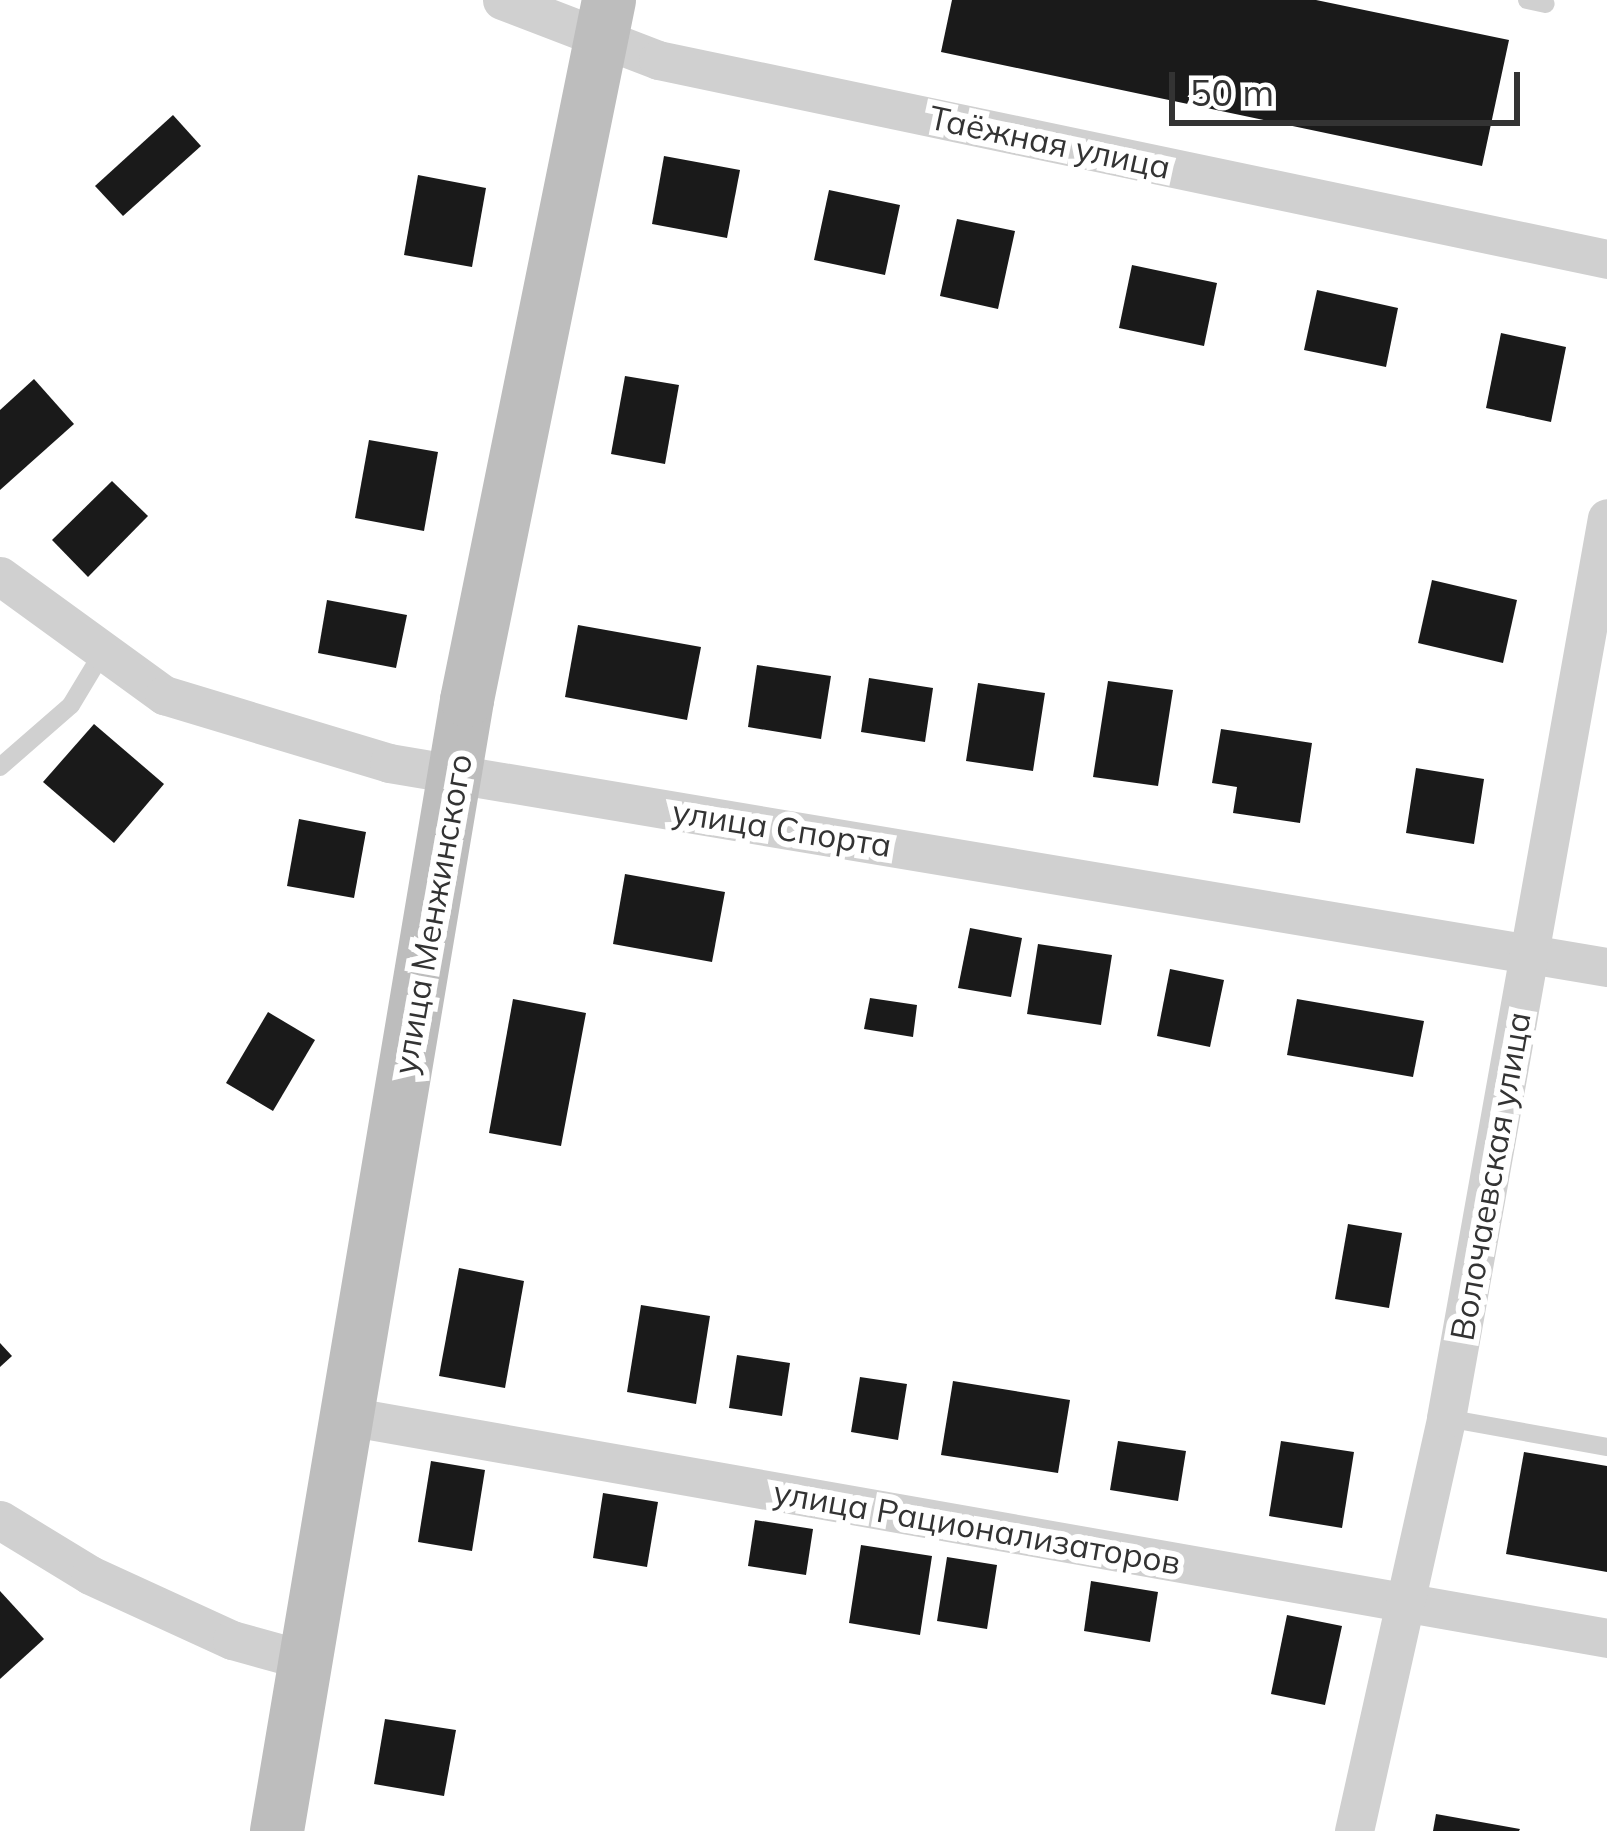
<!DOCTYPE html>
<meta charset="utf-8">
<style>
body{margin:0}
#map{position:relative;width:1607px;height:1831px;overflow:hidden;background:#fff;font-family:Mulish,sans-serif}
div>[style]{position:absolute}
[style*='--x']{left:calc(var(--x)*1px);top:calc(var(--y)*1px);width:calc(var(--w)*1px);rotate:calc(var(--a)*1deg)}
.building>*{inset:0;background:#1a1a1a}
.lane>*{height:18px;margin:-9px;padding:0 9px;transform-origin:9px;border-radius:9px;background:#d0d0d0}
.street>*{height:39px;margin:-19.5px;padding:0 19.5px;transform-origin:19.5px;border-radius:19.5px;background:#d0d0d0}
.secondary>*{height:54px;margin:-27px;padding:0 27px;transform-origin:27px;border-radius:27px;background:#bdbdbd}
span{translate:-50% -50%;white-space:nowrap;text-align:center;line-height:1.15;-webkit-text-stroke:12px #fff;paint-order:stroke}
.street-label{font-size:33px;color:#333}
.scale{position:absolute;left:1169px;top:72px;width:351px;height:54px;box-sizing:border-box;border:6px solid #333;border-top:0;padding-left:15px;font-size:36px;line-height:42px;white-space:nowrap;color:#333;-webkit-text-stroke:9px #fff;paint-order:stroke}
</style>
<div id="map">
<div class="building">
<div style="clip-path:polygon(952px 0,1316px 0,1509px 40px,1482px 166px,941px 52px)"></div>
<div style="clip-path:polygon(173px 115px,201px 146px,123px 216px,95px 186px)"></div>
<div style="clip-path:polygon(664px 156px,740px 170px,727px 238px,652px 224px)"></div>
<div style="clip-path:polygon(418px 175px,486px 188px,472px 267px,404px 255px)"></div>
<div style="clip-path:polygon(829px 190px,900px 205px,885px 275px,814px 260px)"></div>
<div style="clip-path:polygon(957px 219px,1015px 231px,998px 309px,940px 296px)"></div>
<div style="clip-path:polygon(1132px 265px,1217px 283px,1204px 346px,1119px 328px)"></div>
<div style="clip-path:polygon(1317px 290px,1398px 308px,1386px 367px,1304px 350px)"></div>
<div style="clip-path:polygon(1501px 333px,1566px 347px,1551px 422px,1486px 408px)"></div>
<div style="clip-path:polygon(625px 376px,679px 385px,665px 464px,611px 454px)"></div>
<div style="clip-path:polygon(34px 379px,74px 424px,0 490px,0 410px)"></div>
<div style="clip-path:polygon(369px 440px,438px 452px,424px 531px,355px 518px)"></div>
<div style="clip-path:polygon(112px 481px,148px 516px,88px 577px,52px 540px)"></div>
<div style="clip-path:polygon(1432px 580px,1517px 600px,1503px 663px,1418px 643px)"></div>
<div style="clip-path:polygon(327px 600px,407px 615px,396px 668px,318px 653px)"></div>
<div style="clip-path:polygon(578px 625px,701px 647px,687px 720px,565px 697px)"></div>
<div style="clip-path:polygon(757px 665px,831px 676px,821px 739px,748px 727px)"></div>
<div style="clip-path:polygon(869px 678px,933px 688px,925px 742px,861px 732px)"></div>
<div style="clip-path:polygon(1108px 681px,1173px 690px,1158px 786px,1093px 777px)"></div>
<div style="clip-path:polygon(978px 683px,1045px 693px,1033px 771px,966px 761px)"></div>
<div style="clip-path:polygon(94px 724px,164px 784px,114px 843px,43px 782px)"></div>
<div style="clip-path:polygon(1221px 729px,1312px 743px,1300px 823px,1233px 813px,1237px 787px,1212px 783px)"></div>
<div style="clip-path:polygon(1416px 768px,1484px 779px,1474px 844px,1406px 833px)"></div>
<div style="clip-path:polygon(299px 819px,366px 832px,354px 898px,287px 886px)"></div>
<div style="clip-path:polygon(625px 874px,725px 892px,712px 962px,613px 944px)"></div>
<div style="clip-path:polygon(970px 928px,1022px 938px,1011px 997px,958px 988px)"></div>
<div style="clip-path:polygon(1038px 944px,1112px 955px,1101px 1025px,1027px 1014px)"></div>
<div style="clip-path:polygon(1170px 969px,1224px 980px,1210px 1047px,1157px 1036px)"></div>
<div style="clip-path:polygon(870px 998px,917px 1005px,913px 1037px,864px 1029px)"></div>
<div style="clip-path:polygon(513px 999px,586px 1013px,561px 1146px,489px 1133px)"></div>
<div style="clip-path:polygon(1297px 999px,1424px 1021px,1413px 1077px,1287px 1055px)"></div>
<div style="clip-path:polygon(268px 1012px,315px 1040px,273px 1111px,226px 1083px)"></div>
<div style="clip-path:polygon(1348px 1224px,1402px 1233px,1389px 1308px,1335px 1299px)"></div>
<div style="clip-path:polygon(459px 1268px,524px 1281px,505px 1388px,439px 1376px)"></div>
<div style="clip-path:polygon(641px 1305px,710px 1316px,696px 1404px,627px 1392px)"></div>
<div style="clip-path:polygon(0 1343px,12px 1356px,0 1367px)"></div>
<div style="clip-path:polygon(737px 1355px,790px 1363px,782px 1416px,729px 1408px)"></div>
<div style="clip-path:polygon(860px 1377px,907px 1384px,898px 1440px,851px 1432px)"></div>
<div style="clip-path:polygon(953px 1381px,1070px 1400px,1058px 1473px,941px 1455px)"></div>
<div style="clip-path:polygon(1118px 1441px,1186px 1451px,1178px 1501px,1110px 1490px)"></div>
<div style="clip-path:polygon(1281px 1441px,1354px 1452px,1342px 1528px,1269px 1516px)"></div>
<div style="clip-path:polygon(1524px 1452px,1607px 1466px,1607px 1572px,1506px 1554px)"></div>
<div style="clip-path:polygon(431px 1461px,485px 1470px,472px 1551px,418px 1542px)"></div>
<div style="clip-path:polygon(603px 1493px,658px 1502px,647px 1567px,593px 1558px)"></div>
<div style="clip-path:polygon(755px 1520px,813px 1529px,806px 1575px,748px 1566px)"></div>
<div style="clip-path:polygon(861px 1545px,932px 1556px,920px 1635px,849px 1623px)"></div>
<div style="clip-path:polygon(947px 1557px,997px 1565px,987px 1629px,937px 1621px)"></div>
<div style="clip-path:polygon(1091px 1581px,1158px 1592px,1150px 1642px,1084px 1631px)"></div>
<div style="clip-path:polygon(0 1591px,44px 1639px,0 1679px)"></div>
<div style="clip-path:polygon(1287px 1615px,1342px 1626px,1325px 1705px,1271px 1694px)"></div>
<div style="clip-path:polygon(385px 1719px,456px 1730px,444px 1796px,374px 1784px)"></div>
<div style="clip-path:polygon(1436px 1814px,1520px 1829px,1519px 1831px,1433px 1831px)"></div>
</div>
<div class="lane">
<div style="--x:1527;--y:0;--w:19;--a:12"></div>
<div style="--x:0;--y:767;--w:94;--a:-41.1"></div>
<div style="--x:71;--y:705;--w:58;--a:-59"></div>
<div style="--x:1446;--y:1418;--w:164;--a:10.2"></div>
</div>
<div class="street">
<div style="--x:502;--y:0;--w:167;--a:21"></div>
<div style="--x:658;--y:60;--w:970;--a:11.84"></div>
<div style="--x:0;--y:576;--w:203;--a:36"></div>
<div style="--x:164;--y:695;--w:235;--a:16.8"></div>
<div style="--x:389;--y:763;--w:1235;--a:9.51"></div>
<div style="--x:347;--y:1416;--w:1279;--a:9.99"></div>
<div style="--x:0;--y:1520;--w:105;--a:31.4"></div>
<div style="--x:90;--y:1575;--w:156;--a:24.6"></div>
<div style="--x:232;--y:1640;--w:75;--a:15.5"></div>
<div style="--x:1354;--y:1831;--w:423;--a:-77.4"></div>
<div style="--x:1446;--y:1418;--w:914;--a:-79.86"></div>
</div>
<div class="secondary">
<div style="--x:277;--y:1831;--w:1147;--a:-80.46"></div>
<div style="--x:467;--y:700;--w:714;--a:-78.53"></div>
</div>
<div class="street-label">
<span style="left:1050px;top:142px;rotate:12deg">Таёжная улица</span>
<span style="left:782px;top:828px;rotate:9deg">улица Спорта</span>
<span style="left:432px;top:914px;rotate:-80deg">улица Менжинского</span>
<span style="left:1490px;top:1176px;rotate:-80deg">Волочаевская улица</span>
<span style="left:977px;top:1527px;rotate:10deg">улица Рационализаторов</span>
</div>
<div class="scale">50 m</div>
</div>
